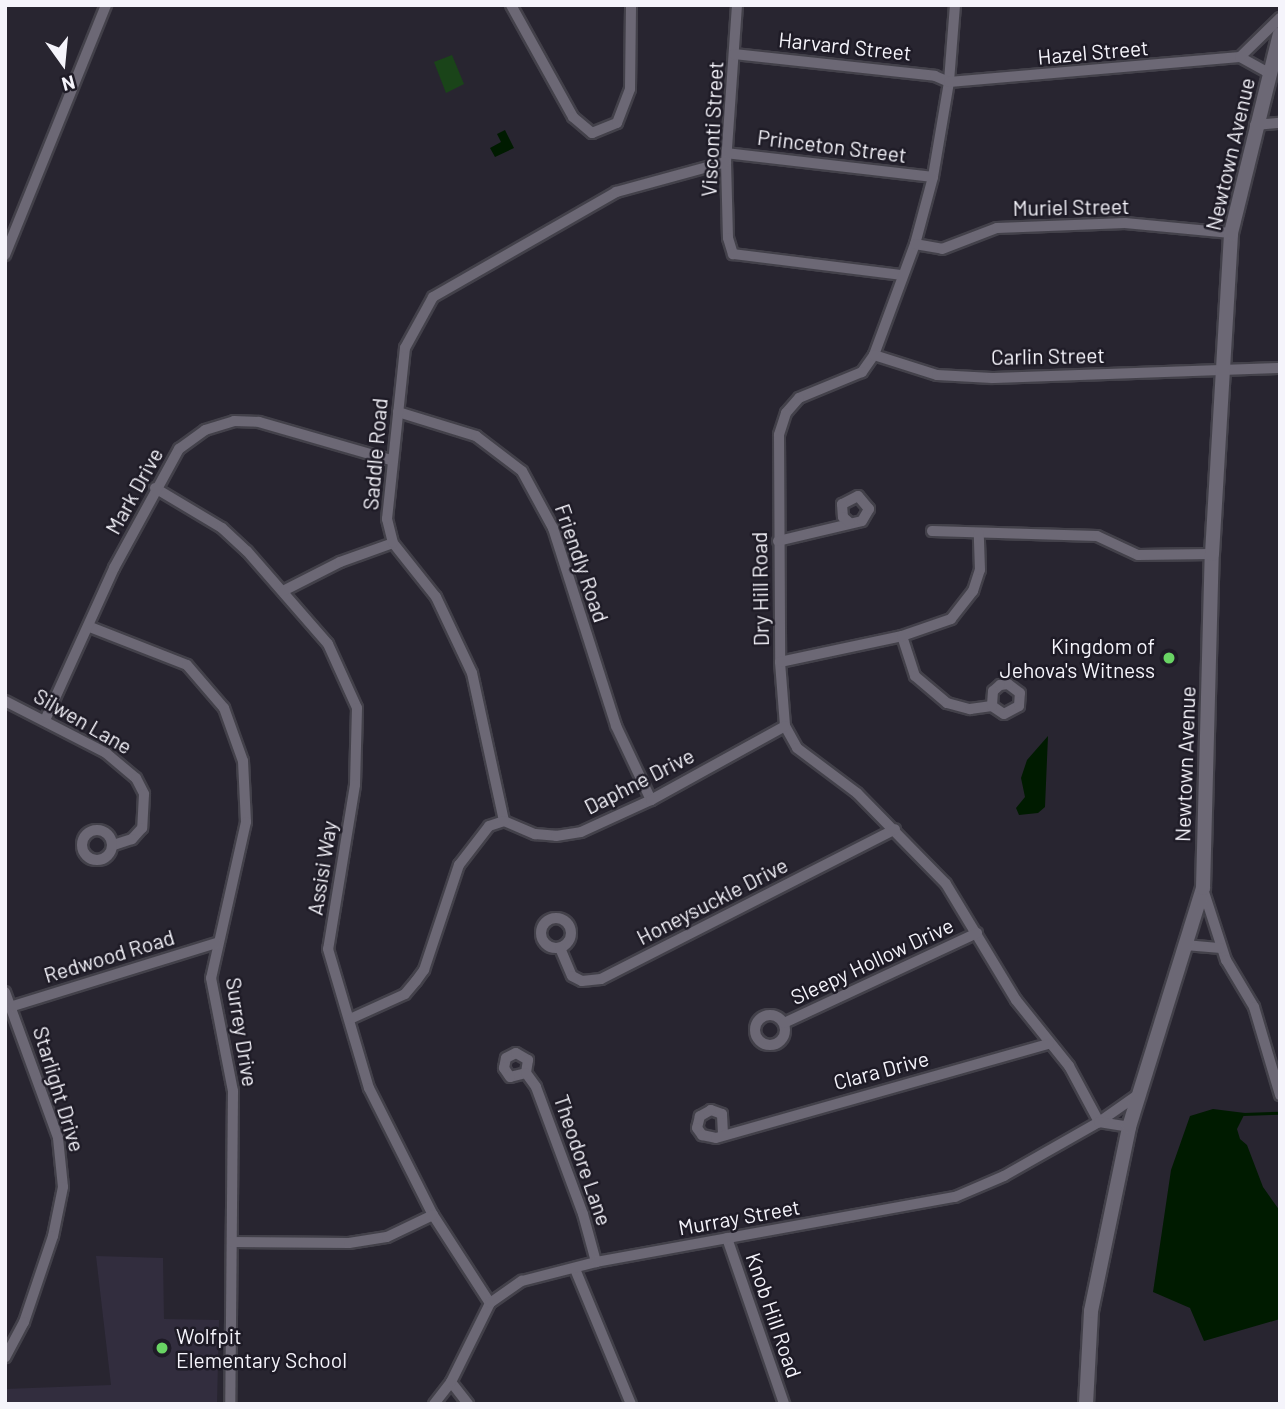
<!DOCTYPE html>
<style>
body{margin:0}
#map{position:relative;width:1285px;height:1409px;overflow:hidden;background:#282530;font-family:Barlow,sans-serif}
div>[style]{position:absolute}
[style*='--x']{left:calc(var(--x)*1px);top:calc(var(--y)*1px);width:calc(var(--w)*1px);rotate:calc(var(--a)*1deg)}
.built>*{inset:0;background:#322d3e}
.green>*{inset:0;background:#1a4419}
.water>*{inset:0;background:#001b00}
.stream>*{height:2.5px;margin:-1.25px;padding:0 1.25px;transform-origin:1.25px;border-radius:1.25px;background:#001b00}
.roads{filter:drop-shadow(2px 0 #43414a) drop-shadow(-2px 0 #43414a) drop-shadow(0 2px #43414a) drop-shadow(0 -2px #43414a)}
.minor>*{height:10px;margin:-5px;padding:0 5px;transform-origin:5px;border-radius:5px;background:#6c6875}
.minor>.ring{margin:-5px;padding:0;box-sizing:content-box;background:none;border:10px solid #6c6875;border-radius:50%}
.secondary>*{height:14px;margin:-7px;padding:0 7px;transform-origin:7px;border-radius:7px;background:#6c6875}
.dots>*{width:19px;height:19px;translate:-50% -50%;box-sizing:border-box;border:4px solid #1e1b26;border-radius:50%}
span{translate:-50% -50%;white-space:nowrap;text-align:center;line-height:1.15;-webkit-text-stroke:5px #1e1b26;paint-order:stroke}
.street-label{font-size:21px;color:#f5f4fb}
.poi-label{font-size:21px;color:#f5f4fb}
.right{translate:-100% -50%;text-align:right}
.left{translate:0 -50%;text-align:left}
.frame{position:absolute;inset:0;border:7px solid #f5f4fb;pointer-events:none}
.north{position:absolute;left:28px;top:28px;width:70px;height:70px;-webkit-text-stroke:5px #1e1b26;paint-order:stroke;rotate:165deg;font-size:19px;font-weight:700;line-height:28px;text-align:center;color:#f5f4fb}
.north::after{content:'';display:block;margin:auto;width:24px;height:32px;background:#f5f4fb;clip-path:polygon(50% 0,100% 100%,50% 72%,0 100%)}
</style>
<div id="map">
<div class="built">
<div style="clip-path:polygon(96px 1256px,163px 1258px,164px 1319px,219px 1320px,217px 1404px,5px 1404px,5px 1389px,111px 1385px)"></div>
</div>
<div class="green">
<div style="clip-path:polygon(452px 55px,464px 84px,446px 93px,434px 62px)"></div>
</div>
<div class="water">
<div style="clip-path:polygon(505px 130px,514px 148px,495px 157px,490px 148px,501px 142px,497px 134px)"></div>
<div style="clip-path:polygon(1048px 736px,1045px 807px,1038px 813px,1019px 815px,1016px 808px,1025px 797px,1021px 778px,1027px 760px)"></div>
<div style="clip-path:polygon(1213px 1109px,1245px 1113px,1237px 1129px,1240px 1139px,1247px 1145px,1263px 1187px,1280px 1211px,1280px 1319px,1204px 1341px,1190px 1308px,1153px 1292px,1171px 1170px,1190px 1116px)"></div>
</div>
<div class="stream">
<div style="--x:1243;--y:1114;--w:37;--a:-2"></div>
</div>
<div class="roads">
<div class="minor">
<div style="--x:511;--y:5;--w:128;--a:61"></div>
<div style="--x:573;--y:117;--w:25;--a:40"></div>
<div style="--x:592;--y:133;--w:27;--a:-22"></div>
<div style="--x:617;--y:123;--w:36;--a:-69"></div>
<div style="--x:630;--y:89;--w:84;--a:-89.3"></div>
<div style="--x:737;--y:5;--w:157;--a:94"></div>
<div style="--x:726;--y:162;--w:76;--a:88.5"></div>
<div style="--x:728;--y:238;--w:17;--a:73"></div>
<div style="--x:733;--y:254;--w:170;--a:7.1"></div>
<div style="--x:955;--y:5;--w:77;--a:94.5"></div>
<div style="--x:949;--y:82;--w:96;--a:99.6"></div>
<div style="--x:933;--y:177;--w:69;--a:105"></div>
<div style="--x:915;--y:244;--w:118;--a:110.3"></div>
<div style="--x:874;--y:355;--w:21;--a:125"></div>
<div style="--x:862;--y:372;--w:68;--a:157.6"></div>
<div style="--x:799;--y:398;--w:20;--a:131"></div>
<div style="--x:786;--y:413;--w:23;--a:108"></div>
<div style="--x:779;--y:435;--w:227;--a:89.7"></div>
<div style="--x:780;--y:662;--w:64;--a:85.5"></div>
<div style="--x:785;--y:726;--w:25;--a:61"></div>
<div style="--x:797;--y:748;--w:75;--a:36.9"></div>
<div style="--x:857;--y:793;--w:127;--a:45.6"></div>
<div style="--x:946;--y:884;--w:135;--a:58.9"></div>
<div style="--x:1016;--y:1000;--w:85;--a:51.2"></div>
<div style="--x:1069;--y:1066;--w:64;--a:61.8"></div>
<div style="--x:1099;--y:1122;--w:49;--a:-35"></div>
<div style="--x:734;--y:54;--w:202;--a:6.2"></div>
<div style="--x:935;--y:76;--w:15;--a:23"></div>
<div style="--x:949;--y:82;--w:292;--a:-4.9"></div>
<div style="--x:1240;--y:57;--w:33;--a:29"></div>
<div style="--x:1240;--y:57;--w:56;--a:-44.3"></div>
<div style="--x:1255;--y:125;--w:25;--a:-5"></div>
<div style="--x:726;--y:153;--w:208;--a:6.6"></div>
<div style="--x:915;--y:244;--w:27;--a:10"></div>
<div style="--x:942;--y:249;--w:59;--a:-20.9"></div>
<div style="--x:997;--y:228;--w:128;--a:-2.2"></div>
<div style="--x:1125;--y:223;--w:106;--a:5.4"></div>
<div style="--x:5;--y:255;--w:270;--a:-68"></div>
<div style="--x:874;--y:355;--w:66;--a:17.6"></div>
<div style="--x:937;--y:375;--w:55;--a:3.1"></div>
<div style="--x:992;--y:378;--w:288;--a:-2"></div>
<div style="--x:398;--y:412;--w:82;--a:17.1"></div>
<div style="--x:476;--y:436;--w:58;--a:37.3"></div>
<div style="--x:522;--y:471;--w:65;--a:61.5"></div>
<div style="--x:553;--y:528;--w:208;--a:72.3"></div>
<div style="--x:616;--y:726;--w:82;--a:64.7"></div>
<div style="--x:155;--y:488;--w:78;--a:30.8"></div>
<div style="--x:222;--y:528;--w:34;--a:43"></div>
<div style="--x:247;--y:551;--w:123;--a:48.9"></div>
<div style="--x:328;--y:644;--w:70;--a:65.6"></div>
<div style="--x:357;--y:708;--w:77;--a:91.5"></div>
<div style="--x:355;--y:785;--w:166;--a:99.3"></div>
<div style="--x:328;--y:949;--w:145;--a:73.6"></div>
<div style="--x:369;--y:1088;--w:142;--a:63.3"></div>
<div style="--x:433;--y:1215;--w:105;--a:57.1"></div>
<div style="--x:932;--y:531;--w:165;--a:1.7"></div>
<div style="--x:1097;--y:536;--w:45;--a:24.9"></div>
<div style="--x:1138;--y:555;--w:74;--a:-0.8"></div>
<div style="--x:778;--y:541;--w:86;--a:-13.4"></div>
<div style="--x:862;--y:521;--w:14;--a:-60"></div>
<div style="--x:869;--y:509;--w:17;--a:-130"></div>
<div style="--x:858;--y:496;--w:18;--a:153"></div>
<div style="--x:842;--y:504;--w:13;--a:86"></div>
<div style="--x:843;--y:517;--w:9;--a:41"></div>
<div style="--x:283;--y:591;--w:64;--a:-27"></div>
<div style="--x:340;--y:562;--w:56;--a:-19.7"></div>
<div style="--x:90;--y:627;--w:104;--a:21.4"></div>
<div style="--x:187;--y:665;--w:57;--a:49.3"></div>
<div style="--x:224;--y:708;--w:56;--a:70.3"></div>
<div style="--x:243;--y:761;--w:61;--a:87.2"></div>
<div style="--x:246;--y:822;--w:160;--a:102.6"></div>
<div style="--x:211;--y:978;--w:115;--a:79"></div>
<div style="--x:233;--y:1091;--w:313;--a:90.5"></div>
<div style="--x:902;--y:636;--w:42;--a:72"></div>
<div style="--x:915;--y:676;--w:42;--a:40.2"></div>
<div style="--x:947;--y:703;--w:24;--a:15"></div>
<div style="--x:970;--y:709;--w:22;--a:-8"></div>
<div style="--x:992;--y:706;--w:14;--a:34"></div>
<div style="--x:1004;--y:714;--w:17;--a:-28"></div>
<div style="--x:1019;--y:706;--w:13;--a:-86"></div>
<div style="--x:1020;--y:693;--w:15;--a:-143"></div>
<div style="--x:1008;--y:684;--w:8;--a:173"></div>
<div style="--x:1000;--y:685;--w:9;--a:139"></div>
<div style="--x:993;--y:691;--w:15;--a:94"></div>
<div style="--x:780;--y:662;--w:125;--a:-12"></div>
<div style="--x:902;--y:636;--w:52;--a:-19.1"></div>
<div style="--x:951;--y:619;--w:36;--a:-52"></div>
<div style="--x:973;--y:591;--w:22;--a:-72"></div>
<div style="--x:980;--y:570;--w:37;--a:-92"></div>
<div style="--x:5;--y:701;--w:114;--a:27.2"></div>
<div style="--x:106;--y:753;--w:39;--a:40"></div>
<div style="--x:136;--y:778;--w:18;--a:63"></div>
<div style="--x:144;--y:794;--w:34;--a:93"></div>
<div style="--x:142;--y:828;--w:15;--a:132"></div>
<div style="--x:132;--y:839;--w:19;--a:162"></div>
<div style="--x:46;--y:718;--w:165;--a:-65.6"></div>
<div style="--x:114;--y:568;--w:136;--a:-61.4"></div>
<div style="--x:179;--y:449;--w:32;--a:-36"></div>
<div style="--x:205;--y:430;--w:30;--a:-17"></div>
<div style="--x:234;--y:421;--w:25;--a:2"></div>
<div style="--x:259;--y:422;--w:137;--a:16.1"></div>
<div style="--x:504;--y:821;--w:151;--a:-102.2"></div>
<div style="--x:472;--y:673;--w:84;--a:-115.3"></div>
<div style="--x:436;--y:597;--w:69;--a:-128.5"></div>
<div style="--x:393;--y:543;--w:25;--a:-104"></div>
<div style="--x:387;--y:519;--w:172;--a:-84"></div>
<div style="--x:405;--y:348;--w:58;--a:-61.2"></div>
<div style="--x:433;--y:297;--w:211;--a:-29.8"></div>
<div style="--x:616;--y:192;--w:114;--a:-15.3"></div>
<div style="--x:504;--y:821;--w:34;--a:23"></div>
<div style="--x:535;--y:834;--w:21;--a:5"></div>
<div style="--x:556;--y:836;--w:25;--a:-9"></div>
<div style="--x:581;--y:832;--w:77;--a:-24.6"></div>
<div style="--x:651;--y:800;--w:153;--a:-28.9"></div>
<div class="ring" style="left:82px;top:830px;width:20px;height:20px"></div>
<div style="--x:1203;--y:889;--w:75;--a:72.1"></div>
<div style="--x:1226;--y:960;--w:55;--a:59.2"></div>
<div style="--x:1254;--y:1007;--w:92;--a:73.5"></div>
<div class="ring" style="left:541px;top:918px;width:20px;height:20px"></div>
<div style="--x:1185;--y:945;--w:36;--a:5"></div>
<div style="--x:560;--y:948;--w:30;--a:67"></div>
<div style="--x:572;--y:976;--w:11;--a:27"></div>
<div style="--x:582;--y:981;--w:19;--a:-6"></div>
<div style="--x:601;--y:979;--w:330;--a:-27"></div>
<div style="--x:5;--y:992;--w:155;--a:70"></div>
<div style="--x:58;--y:1138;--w:49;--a:84.2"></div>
<div style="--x:63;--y:1187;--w:50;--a:101.5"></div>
<div style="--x:53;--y:1236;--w:91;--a:108.6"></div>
<div style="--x:24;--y:1322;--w:40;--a:118"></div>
<div style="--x:13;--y:1006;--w:213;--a:-17.2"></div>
<div class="ring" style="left:755px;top:1015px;width:20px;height:20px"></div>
<div style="--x:350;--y:1019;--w:60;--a:-24.4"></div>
<div style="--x:405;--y:994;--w:17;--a:-50"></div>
<div style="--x:416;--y:981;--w:14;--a:-54"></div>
<div style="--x:424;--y:970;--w:111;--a:-71.6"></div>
<div style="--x:459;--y:865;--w:49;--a:-52.4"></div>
<div style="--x:489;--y:826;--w:16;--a:-18"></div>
<div style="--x:784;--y:1023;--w:213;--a:-25"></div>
<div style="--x:526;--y:1073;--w:16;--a:166"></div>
<div style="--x:510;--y:1077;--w:11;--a:-124"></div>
<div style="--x:504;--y:1068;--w:10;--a:-79"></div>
<div style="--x:506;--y:1058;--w:11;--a:-27"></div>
<div style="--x:516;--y:1053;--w:14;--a:30"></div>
<div style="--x:528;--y:1060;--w:13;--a:99"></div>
<div style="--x:526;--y:1073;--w:17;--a:54"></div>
<div style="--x:536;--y:1087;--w:135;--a:69.7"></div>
<div style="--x:583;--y:1214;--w:50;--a:74.8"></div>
<div style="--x:723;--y:1134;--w:20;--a:-93"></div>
<div style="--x:722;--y:1114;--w:12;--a:-160"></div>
<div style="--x:711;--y:1110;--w:13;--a:151"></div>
<div style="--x:700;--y:1116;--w:12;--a:104"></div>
<div style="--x:697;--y:1128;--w:9;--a:54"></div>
<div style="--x:702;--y:1135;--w:14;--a:12"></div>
<div style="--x:716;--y:1138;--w:346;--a:-15.8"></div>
<div style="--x:727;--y:1238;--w:176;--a:71"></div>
<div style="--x:232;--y:1242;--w:117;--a:0.5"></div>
<div style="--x:349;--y:1243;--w:38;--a:-9"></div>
<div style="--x:387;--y:1237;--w:51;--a:-25.6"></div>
<div style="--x:575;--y:1269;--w:146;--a:67.5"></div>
<div style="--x:451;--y:1382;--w:28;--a:52"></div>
<div style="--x:434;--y:1404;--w:28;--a:-52"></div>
<div style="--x:451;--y:1382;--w:88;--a:-63.7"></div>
<div style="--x:490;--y:1303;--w:39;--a:-35"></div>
<div style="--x:522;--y:1281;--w:76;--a:-14.4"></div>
<div style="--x:596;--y:1262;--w:365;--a:-10.3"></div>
<div style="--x:955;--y:1197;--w:53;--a:-23.2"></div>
<div style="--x:1004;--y:1176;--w:109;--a:-29.6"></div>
<div style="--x:1099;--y:1122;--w:30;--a:9"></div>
</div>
<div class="secondary">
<div style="--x:1086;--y:1404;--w:93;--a:-86.9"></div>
<div style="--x:1091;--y:1311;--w:188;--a:-78.3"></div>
<div style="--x:1129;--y:1127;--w:250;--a:-72.8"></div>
<div style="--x:1203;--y:888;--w:334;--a:-88.5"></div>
<div style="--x:1212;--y:554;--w:322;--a:-86.6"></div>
<div style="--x:1231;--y:233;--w:205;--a:-76.2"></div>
</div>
</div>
<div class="dots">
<div style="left:1169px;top:658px;background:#69d464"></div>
<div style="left:162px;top:1348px;background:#69d464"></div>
</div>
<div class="street-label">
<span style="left:845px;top:46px;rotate:6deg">Harvard Street</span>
<span style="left:1093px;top:52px;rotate:-5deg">Hazel Street</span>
<span style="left:712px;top:129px;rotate:-87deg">Visconti Street</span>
<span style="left:832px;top:146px;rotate:7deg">Princeton Street</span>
<span style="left:1230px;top:154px;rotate:-77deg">Newtown Avenue</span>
<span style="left:1071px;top:207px;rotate:-1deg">Muriel Street</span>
<span style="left:1048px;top:356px;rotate:-1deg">Carlin Street</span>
<span style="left:375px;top:454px;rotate:-85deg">Saddle Road</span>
<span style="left:134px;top:491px;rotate:-61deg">Mark Drive</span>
<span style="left:582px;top:563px;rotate:71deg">Friendly Road</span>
<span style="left:760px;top:589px;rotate:-91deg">Dry Hill Road</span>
<span style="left:83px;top:721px;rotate:30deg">Silwen Lane</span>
<span style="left:1185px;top:764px;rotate:-88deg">Newtown Avenue</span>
<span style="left:639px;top:781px;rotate:-27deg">Daphne Drive</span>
<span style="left:322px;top:868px;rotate:-81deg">Assisi Way</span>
<span style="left:712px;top:901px;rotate:-27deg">Honeysuckle Drive</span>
<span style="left:109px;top:956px;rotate:-17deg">Redwood Road</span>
<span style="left:872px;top:961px;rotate:-25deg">Sleepy Hollow Drive</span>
<span style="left:242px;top:1032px;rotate:81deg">Surrey Drive</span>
<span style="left:881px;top:1070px;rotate:-15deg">Clara Drive</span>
<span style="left:59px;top:1089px;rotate:73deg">Starlight Drive</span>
<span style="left:583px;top:1160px;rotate:71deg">Theodore Lane</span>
<span style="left:739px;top:1217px;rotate:-10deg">Murray Street</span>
<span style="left:774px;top:1315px;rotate:71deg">Knob Hill Road</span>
</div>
<div class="poi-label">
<span class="right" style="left:1155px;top:658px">Kingdom of<br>Jehova's Witness</span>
<span class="left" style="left:176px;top:1348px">Wolfpit<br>Elementary School</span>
</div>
<div class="frame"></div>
<div class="north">N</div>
</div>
